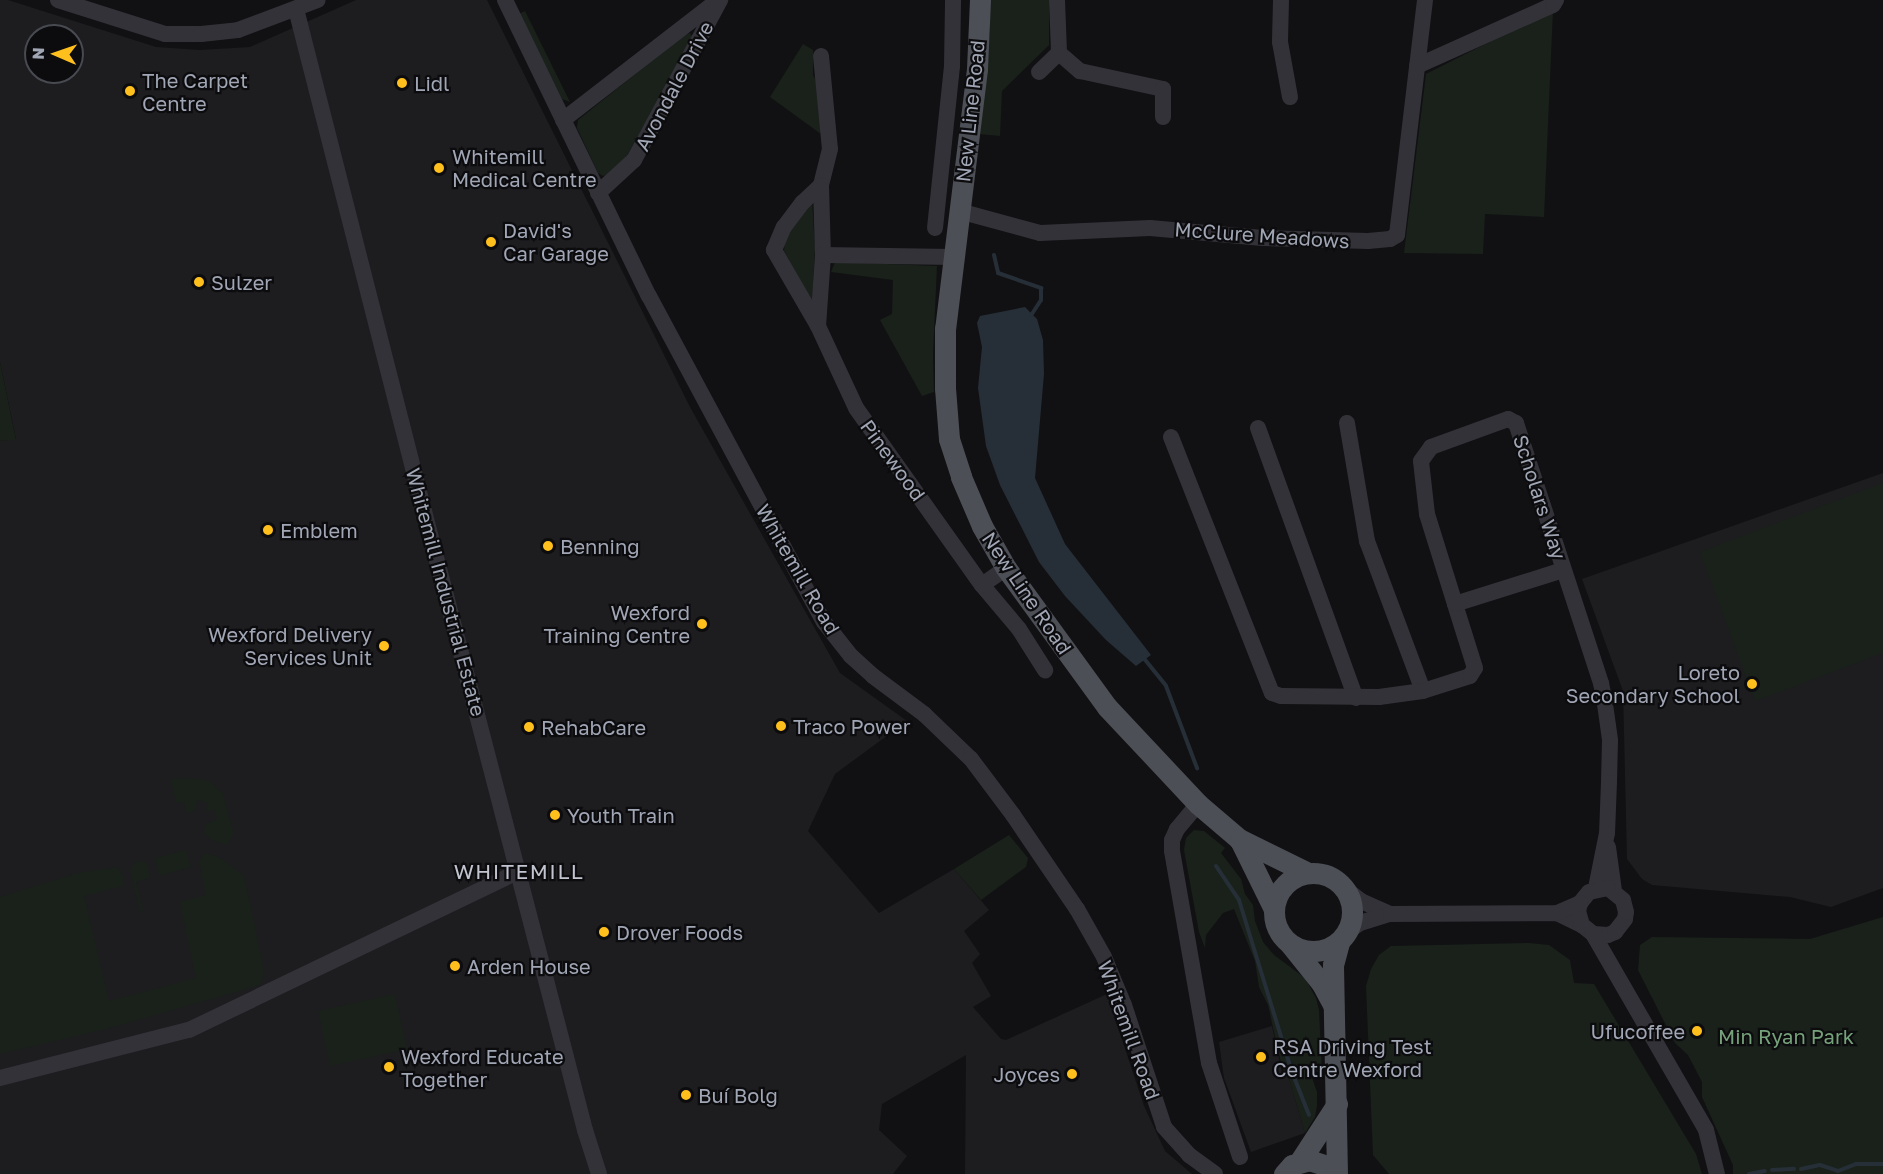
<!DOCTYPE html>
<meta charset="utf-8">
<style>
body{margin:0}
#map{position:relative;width:1883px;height:1174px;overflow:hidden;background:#111113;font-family:"Golos Text",sans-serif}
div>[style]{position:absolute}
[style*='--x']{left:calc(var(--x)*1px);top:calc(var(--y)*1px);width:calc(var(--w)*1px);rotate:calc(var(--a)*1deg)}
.built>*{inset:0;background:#1d1d20}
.green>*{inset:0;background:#19211a}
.water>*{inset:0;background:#262f37}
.stream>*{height:4px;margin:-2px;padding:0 2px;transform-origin:2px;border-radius:2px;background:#262f37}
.minor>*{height:16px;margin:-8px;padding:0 8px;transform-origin:8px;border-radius:8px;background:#323238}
.major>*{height:21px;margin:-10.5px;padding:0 10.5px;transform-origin:10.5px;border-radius:10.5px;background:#4d4f57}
.major>.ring{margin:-10.5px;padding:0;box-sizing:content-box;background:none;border:21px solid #4d4f57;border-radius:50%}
.dots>*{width:16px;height:16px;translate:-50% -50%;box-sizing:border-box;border:3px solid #0c0c0e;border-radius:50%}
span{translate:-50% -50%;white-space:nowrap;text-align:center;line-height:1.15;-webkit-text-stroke:4.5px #0c0c0e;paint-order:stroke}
.poi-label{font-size:20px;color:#a1a6b5}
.left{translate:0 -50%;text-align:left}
.right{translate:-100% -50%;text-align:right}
.street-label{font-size:20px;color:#a1a6b5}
.park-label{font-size:20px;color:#76a27b}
.neighbourhood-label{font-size:21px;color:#c2c5d0;letter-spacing:1.5px}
.north{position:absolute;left:24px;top:24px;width:60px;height:60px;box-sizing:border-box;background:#0c0c0e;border:2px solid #484a51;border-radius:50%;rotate:272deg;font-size:16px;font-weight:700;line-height:24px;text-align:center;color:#a1a6b5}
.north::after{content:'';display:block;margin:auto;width:21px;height:27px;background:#ffc01d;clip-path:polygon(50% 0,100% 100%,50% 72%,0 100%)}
</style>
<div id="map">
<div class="built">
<div style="clip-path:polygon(evenodd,0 0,8px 0,156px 47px,200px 50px,250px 47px,356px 0,487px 0,690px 407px,840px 673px,907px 721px,835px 774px,808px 831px,879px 913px,954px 869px,989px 910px,964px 931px,980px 954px,972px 963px,991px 996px,973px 1007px,1001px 1039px,1006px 1040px,1107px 994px,1144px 1106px,1165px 1151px,1192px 1174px,965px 1174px,966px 1055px,882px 1104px,879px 1130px,907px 1156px,893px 1174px,0 1174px,0 441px,16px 439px,0 362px,0 0,36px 36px,72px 36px,72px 72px,36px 72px,36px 36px)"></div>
<div style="clip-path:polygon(1883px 473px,1883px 888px,1831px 907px,1790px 897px,1652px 885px,1642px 879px,1627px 859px,1623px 691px,1582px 579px)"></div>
<div style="clip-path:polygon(1272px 1026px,1282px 1072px,1285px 1071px,1290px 1082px,1305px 1133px,1251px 1152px,1224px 1078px,1219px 1042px)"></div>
</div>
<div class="green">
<div style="clip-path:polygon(989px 0,1049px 0,1049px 45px,1002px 91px,1000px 136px,978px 134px,990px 33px)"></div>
<div style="clip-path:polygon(1553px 10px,1544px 217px,1485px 214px,1483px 254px,1404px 253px,1426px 74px)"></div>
<div style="clip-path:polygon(525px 11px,570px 102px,562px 99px,519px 14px)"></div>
<div style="clip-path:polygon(690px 33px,693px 38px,623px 163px,613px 173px,603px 176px,598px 173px,577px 128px,578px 120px,684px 35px)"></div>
<div style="clip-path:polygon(803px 44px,813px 50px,813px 75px,819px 86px,821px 134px,770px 97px)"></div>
<div style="clip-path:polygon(812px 199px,815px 248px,812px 305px,784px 251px,785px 239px)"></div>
<div style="clip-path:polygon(835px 262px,937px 266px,933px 355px,934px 392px,922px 396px,880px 320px,892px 314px,893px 280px,831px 272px)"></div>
<div style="clip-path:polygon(0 362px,16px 440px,0 441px)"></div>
<div style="clip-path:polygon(1883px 483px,1883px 653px,1755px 701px,1700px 552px)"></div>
<div style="clip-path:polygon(190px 778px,209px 781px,223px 794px,234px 833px,227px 845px,212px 840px,204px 833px,206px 824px,217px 819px,215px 810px,206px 812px,208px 803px,198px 800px,195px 811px,186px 813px,184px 802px,176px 803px,171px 779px)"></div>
<div style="clip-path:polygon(1194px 830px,1204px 831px,1225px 848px,1221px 853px,1241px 879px,1245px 894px,1253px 905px,1255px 921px,1263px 942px,1274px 955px,1305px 978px,1316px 998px,1319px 1010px,1322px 1072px,1310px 1072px,1317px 1092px,1317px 1106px,1315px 1117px,1305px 1133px,1290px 1082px,1286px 1071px,1283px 1072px,1268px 1005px,1259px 987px,1255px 961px,1234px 909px,1223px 913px,1206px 935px,1205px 948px,1199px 932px,1184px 850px,1186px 838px)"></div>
<div style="clip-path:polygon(1009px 835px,1028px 858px,1026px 867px,981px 900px,954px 869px)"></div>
<div style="clip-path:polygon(186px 850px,191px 867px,159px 876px,155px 858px)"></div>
<div style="clip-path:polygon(205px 853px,219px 857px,244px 876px,262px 960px,264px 975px,260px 985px,110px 1028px,0 1054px,0 897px,78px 873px,118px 867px,123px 876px,123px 886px,84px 896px,109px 1001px,196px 978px,180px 902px,206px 895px,199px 861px)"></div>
<div style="clip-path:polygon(136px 861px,147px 863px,150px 878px,136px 882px,143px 911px,140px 912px,130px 869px)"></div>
<div style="clip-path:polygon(1883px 917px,1883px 1174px,1733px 1174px,1733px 1165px,1702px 1097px,1702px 1082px,1688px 1055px,1675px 1043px,1638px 970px,1640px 945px,1652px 937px,1810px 939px)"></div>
<div style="clip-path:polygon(1529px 943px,1549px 945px,1570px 960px,1574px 983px,1594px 984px,1696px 1154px,1702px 1174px,1389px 1174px,1373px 1155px,1366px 986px,1371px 969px,1379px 955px,1391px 946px)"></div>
<div style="clip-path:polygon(395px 994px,407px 1049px,330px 1066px,318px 1011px)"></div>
</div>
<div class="water">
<div style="clip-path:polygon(1025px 307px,1037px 319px,1043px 340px,1044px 374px,1035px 478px,1065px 544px,1151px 655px,1136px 666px,1106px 640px,1065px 596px,1039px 562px,1000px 485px,986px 446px,978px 388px,982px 347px,977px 323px,980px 316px)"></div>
</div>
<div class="stream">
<div style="--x:994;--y:255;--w:18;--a:77"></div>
<div style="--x:998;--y:273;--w:46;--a:19.2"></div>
<div style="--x:1041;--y:288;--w:12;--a:90"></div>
<div style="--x:1041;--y:300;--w:17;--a:123"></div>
<div style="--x:1142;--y:656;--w:38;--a:51"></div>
<div style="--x:1166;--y:686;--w:88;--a:69.3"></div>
<div style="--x:1216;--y:866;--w:41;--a:55.9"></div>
<div style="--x:1239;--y:900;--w:180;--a:72.9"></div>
<div style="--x:1292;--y:1072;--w:46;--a:68.4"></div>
<div style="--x:1801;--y:1169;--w:19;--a:-12"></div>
<div style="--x:1820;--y:1165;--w:19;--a:18"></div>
<div style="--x:1838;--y:1171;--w:19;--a:-21"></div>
<div style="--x:1856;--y:1164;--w:27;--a:0"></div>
<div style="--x:1772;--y:1170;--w:22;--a:-3"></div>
<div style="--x:1749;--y:1174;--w:16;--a:-11"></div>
</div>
<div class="minor">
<div style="--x:58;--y:0;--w:112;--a:17.6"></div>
<div style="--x:165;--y:34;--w:36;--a:0"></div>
<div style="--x:201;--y:34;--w:37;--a:-6"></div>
<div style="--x:238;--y:30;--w:85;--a:-20.6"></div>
<div style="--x:505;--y:0;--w:329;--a:64.1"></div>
<div style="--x:649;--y:296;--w:370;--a:61.8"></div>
<div style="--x:824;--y:622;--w:43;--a:51.5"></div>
<div style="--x:851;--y:656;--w:30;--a:42"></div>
<div style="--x:873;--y:676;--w:64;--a:36.7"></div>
<div style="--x:924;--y:714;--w:65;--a:43.8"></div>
<div style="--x:971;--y:759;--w:70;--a:53.1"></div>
<div style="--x:1013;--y:815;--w:114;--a:55.8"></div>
<div style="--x:1077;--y:909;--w:55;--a:60.6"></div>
<div style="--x:1104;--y:957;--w:52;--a:67.4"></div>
<div style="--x:1124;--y:1005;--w:128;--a:71.8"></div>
<div style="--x:1164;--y:1127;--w:38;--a:48"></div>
<div style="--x:1189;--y:1155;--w:32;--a:36"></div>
<div style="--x:1057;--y:0;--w:53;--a:87.8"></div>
<div style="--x:1059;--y:53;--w:28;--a:41"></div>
<div style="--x:1080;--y:71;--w:85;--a:12.2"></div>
<div style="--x:1163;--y:89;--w:28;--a:90"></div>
<div style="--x:1281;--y:0;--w:42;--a:91.4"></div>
<div style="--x:1280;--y:42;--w:56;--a:79.7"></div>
<div style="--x:296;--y:9;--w:518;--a:75.7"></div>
<div style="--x:424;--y:511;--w:640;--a:75.42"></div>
<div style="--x:585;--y:1130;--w:46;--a:72.3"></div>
<div style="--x:821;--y:56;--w:93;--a:84.5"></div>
<div style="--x:830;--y:149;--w:37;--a:104"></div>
<div style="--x:821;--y:185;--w:70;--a:88.4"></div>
<div style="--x:823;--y:255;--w:71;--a:94"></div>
<div style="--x:818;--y:326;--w:90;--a:65.1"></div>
<div style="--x:856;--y:408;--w:217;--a:54.6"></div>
<div style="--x:982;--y:585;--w:57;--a:49.9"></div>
<div style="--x:1019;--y:629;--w:49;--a:57.6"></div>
<div style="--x:1417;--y:66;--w:149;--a:-24.2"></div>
<div style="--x:1553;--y:5;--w:6;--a:-59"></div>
<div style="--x:1039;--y:72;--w:28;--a:-44"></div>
<div style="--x:563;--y:120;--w:195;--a:-37.7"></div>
<div style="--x:598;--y:193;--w:49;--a:-42.5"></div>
<div style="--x:634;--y:160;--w:182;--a:-61.7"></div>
<div style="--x:959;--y:211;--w:84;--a:15.2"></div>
<div style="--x:1040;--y:233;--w:110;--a:-2.6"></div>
<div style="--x:1150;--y:228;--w:113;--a:5.1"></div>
<div style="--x:1263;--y:238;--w:105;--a:1.6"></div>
<div style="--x:1368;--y:241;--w:22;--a:-5"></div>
<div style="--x:1390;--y:239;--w:8;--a:-30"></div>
<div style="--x:1397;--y:235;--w:237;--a:-83.2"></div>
<div style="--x:935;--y:228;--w:163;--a:-84"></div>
<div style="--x:952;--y:66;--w:66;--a:-89.1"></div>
<div style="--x:823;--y:255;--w:130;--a:0.9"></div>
<div style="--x:818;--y:326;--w:88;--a:-120.1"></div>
<div style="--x:774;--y:250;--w:25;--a:-67"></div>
<div style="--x:784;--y:227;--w:30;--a:-53"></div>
<div style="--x:802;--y:203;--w:26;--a:-43"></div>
<div style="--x:1347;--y:423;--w:120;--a:80.4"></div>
<div style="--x:1367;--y:541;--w:160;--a:69.5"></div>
<div style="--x:1258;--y:428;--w:287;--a:70.1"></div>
<div style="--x:1171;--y:437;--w:275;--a:68.5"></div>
<div style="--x:1272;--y:693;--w:9;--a:18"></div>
<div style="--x:1281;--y:696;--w:98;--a:0.6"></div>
<div style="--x:1379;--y:697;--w:44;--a:-7.8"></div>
<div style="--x:1423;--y:691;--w:49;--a:-17.7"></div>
<div style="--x:1470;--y:676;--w:9;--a:-58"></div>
<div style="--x:1475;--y:668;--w:67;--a:-107.4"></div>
<div style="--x:1563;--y:570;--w:113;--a:162.5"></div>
<div style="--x:1455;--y:604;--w:94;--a:-107.3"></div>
<div style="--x:1427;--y:514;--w:53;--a:-96.5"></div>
<div style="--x:1421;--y:461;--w:17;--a:-54"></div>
<div style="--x:1431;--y:447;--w:82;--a:-20"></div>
<div style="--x:1508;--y:419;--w:9;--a:27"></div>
<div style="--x:1516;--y:423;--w:274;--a:71.9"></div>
<div style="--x:1601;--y:683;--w:21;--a:79"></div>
<div style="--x:1605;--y:704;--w:37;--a:82"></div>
<div style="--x:1610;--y:741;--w:41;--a:91.4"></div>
<div style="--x:1609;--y:782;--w:51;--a:92.2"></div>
<div style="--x:1607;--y:833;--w:56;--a:101.3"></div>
<div style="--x:982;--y:585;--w:29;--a:-35"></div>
<div style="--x:1198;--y:804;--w:33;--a:130"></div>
<div style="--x:1177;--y:829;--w:12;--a:114"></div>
<div style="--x:1172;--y:840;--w:11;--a:90"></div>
<div style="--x:1172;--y:851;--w:215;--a:80.1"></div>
<div style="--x:1209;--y:1063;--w:99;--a:71.7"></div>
<div style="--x:1608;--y:847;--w:44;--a:82.2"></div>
<div style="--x:1343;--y:887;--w:23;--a:38"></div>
<div style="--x:1361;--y:901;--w:32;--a:24"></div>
<div style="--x:1557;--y:913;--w:28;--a:26"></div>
<div style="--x:1582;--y:925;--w:14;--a:39"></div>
<div style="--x:1593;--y:934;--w:15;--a:4"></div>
<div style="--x:1608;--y:935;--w:8;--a:-23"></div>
<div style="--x:1615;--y:932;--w:16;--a:-52"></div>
<div style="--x:1625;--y:919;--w:7;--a:-82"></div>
<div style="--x:1626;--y:912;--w:12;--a:-104"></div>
<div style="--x:1623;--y:900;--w:19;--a:-141"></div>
<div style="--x:1608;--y:888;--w:19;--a:168"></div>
<div style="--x:1589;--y:892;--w:14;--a:129"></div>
<div style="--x:1580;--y:903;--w:8;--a:104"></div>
<div style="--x:1578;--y:911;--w:15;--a:74"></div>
<div style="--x:1346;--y:933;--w:17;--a:-36"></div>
<div style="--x:1360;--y:923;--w:31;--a:-17"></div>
<div style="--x:1390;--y:914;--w:167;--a:-0.3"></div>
<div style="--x:1557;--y:913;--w:25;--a:-23"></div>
<div style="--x:1593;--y:934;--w:226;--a:60"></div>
<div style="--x:1706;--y:1130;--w:45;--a:76"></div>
<div style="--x:0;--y:1078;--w:195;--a:-14.3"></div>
<div style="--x:189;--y:1030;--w:366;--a:-25.7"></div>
</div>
<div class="major">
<div style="--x:980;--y:0;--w:69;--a:92.5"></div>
<div style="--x:977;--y:69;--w:261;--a:97"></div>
<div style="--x:945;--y:328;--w:60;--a:90"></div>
<div style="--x:945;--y:388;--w:51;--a:85.5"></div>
<div style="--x:949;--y:439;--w:40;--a:72"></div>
<div style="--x:961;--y:477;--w:53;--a:66.8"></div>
<div style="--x:982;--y:526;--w:48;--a:60.3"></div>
<div style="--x:1006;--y:568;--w:172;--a:54"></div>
<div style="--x:1107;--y:707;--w:133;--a:46.8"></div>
<div style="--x:1198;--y:804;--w:54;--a:40.5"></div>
<div style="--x:1239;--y:839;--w:77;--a:26.2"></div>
<div style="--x:1240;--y:840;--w:77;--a:63.8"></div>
<div class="ring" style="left:1274px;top:873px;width:57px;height:57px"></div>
<div style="--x:1290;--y:944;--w:51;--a:51.3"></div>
<div style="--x:1322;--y:984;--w:24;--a:62"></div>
<div style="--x:1300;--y:1161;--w:68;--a:-57"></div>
<div style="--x:1284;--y:1174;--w:12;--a:-48"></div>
<div style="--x:1292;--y:1165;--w:18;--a:-16"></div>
<div style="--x:1309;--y:1160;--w:19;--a:18"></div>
<div style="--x:1327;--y:1166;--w:11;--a:49"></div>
<div style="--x:1337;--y:1174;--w:209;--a:-91.1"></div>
<div style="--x:1333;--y:965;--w:24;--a:-75"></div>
</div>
<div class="dots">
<div style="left:402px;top:83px;background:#ffc01d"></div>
<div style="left:130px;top:91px;background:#ffc01d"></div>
<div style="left:439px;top:168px;background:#ffc01d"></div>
<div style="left:491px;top:242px;background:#ffc01d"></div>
<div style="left:199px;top:282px;background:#ffc01d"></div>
<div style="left:268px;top:530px;background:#ffc01d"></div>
<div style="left:548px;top:546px;background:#ffc01d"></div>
<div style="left:702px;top:624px;background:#ffc01d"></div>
<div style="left:384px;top:646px;background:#ffc01d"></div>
<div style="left:1752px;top:684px;background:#ffc01d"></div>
<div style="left:781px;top:726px;background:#ffc01d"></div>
<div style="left:529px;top:727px;background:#ffc01d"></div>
<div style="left:555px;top:815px;background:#ffc01d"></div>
<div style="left:604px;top:932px;background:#ffc01d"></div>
<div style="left:455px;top:966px;background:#ffc01d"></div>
<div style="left:1697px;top:1031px;background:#ffc01d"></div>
<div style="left:1261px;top:1057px;background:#ffc01d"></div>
<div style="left:389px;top:1067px;background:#ffc01d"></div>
<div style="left:1072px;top:1074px;background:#ffc01d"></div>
<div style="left:686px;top:1095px;background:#ffc01d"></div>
</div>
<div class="poi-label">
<span class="left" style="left:142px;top:92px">The Carpet<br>Centre</span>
<span class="left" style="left:414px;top:83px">Lidl</span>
<span class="left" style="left:452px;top:168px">Whitemill<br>Medical Centre</span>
<span class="left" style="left:503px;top:242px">David's<br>Car Garage</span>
<span class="left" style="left:211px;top:282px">Sulzer</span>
<span class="left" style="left:280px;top:530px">Emblem</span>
<span class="left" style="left:560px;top:546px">Benning</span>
<span class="right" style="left:690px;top:624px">Wexford<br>Training Centre</span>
<span class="right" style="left:372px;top:646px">Wexford Delivery<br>Services Unit</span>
<span class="right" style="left:1740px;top:684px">Loreto<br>Secondary School</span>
<span class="left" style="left:793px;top:726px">Traco Power</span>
<span class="left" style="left:541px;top:727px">RehabCare</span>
<span class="left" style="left:567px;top:815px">Youth Train</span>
<span class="left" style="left:616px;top:932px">Drover Foods</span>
<span class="left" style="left:467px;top:966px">Arden House</span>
<span class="right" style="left:1685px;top:1031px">Ufucoffee</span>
<span class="left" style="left:1273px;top:1058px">RSA Driving Test<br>Centre Wexford</span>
<span class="left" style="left:401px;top:1068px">Wexford Educate<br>Together</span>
<span class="right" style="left:1060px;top:1074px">Joyces</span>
<span class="left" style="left:698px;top:1095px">Buí Bolg</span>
</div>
<div class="street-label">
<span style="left:674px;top:86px;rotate:-62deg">Avondale Drive</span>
<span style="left:970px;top:111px;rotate:-84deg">New Line Road</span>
<span style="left:1262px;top:235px;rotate:4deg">McClure Meadows</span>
<span style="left:893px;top:460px;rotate:54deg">Pinewood</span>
<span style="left:1540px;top:497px;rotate:72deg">Scholars Way</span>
<span style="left:798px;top:569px;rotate:60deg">Whitemill Road</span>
<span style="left:446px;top:592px;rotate:75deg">Whitemill Industrial Estate</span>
<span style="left:1027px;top:593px;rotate:56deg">New Line Road</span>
<span style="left:1129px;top:1030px;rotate:70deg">Whitemill Road</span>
</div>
<div class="park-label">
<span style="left:1786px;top:1036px">Min Ryan Park</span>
</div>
<div class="neighbourhood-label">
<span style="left:519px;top:871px">WHITEMILL</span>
</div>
<div class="north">N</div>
</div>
